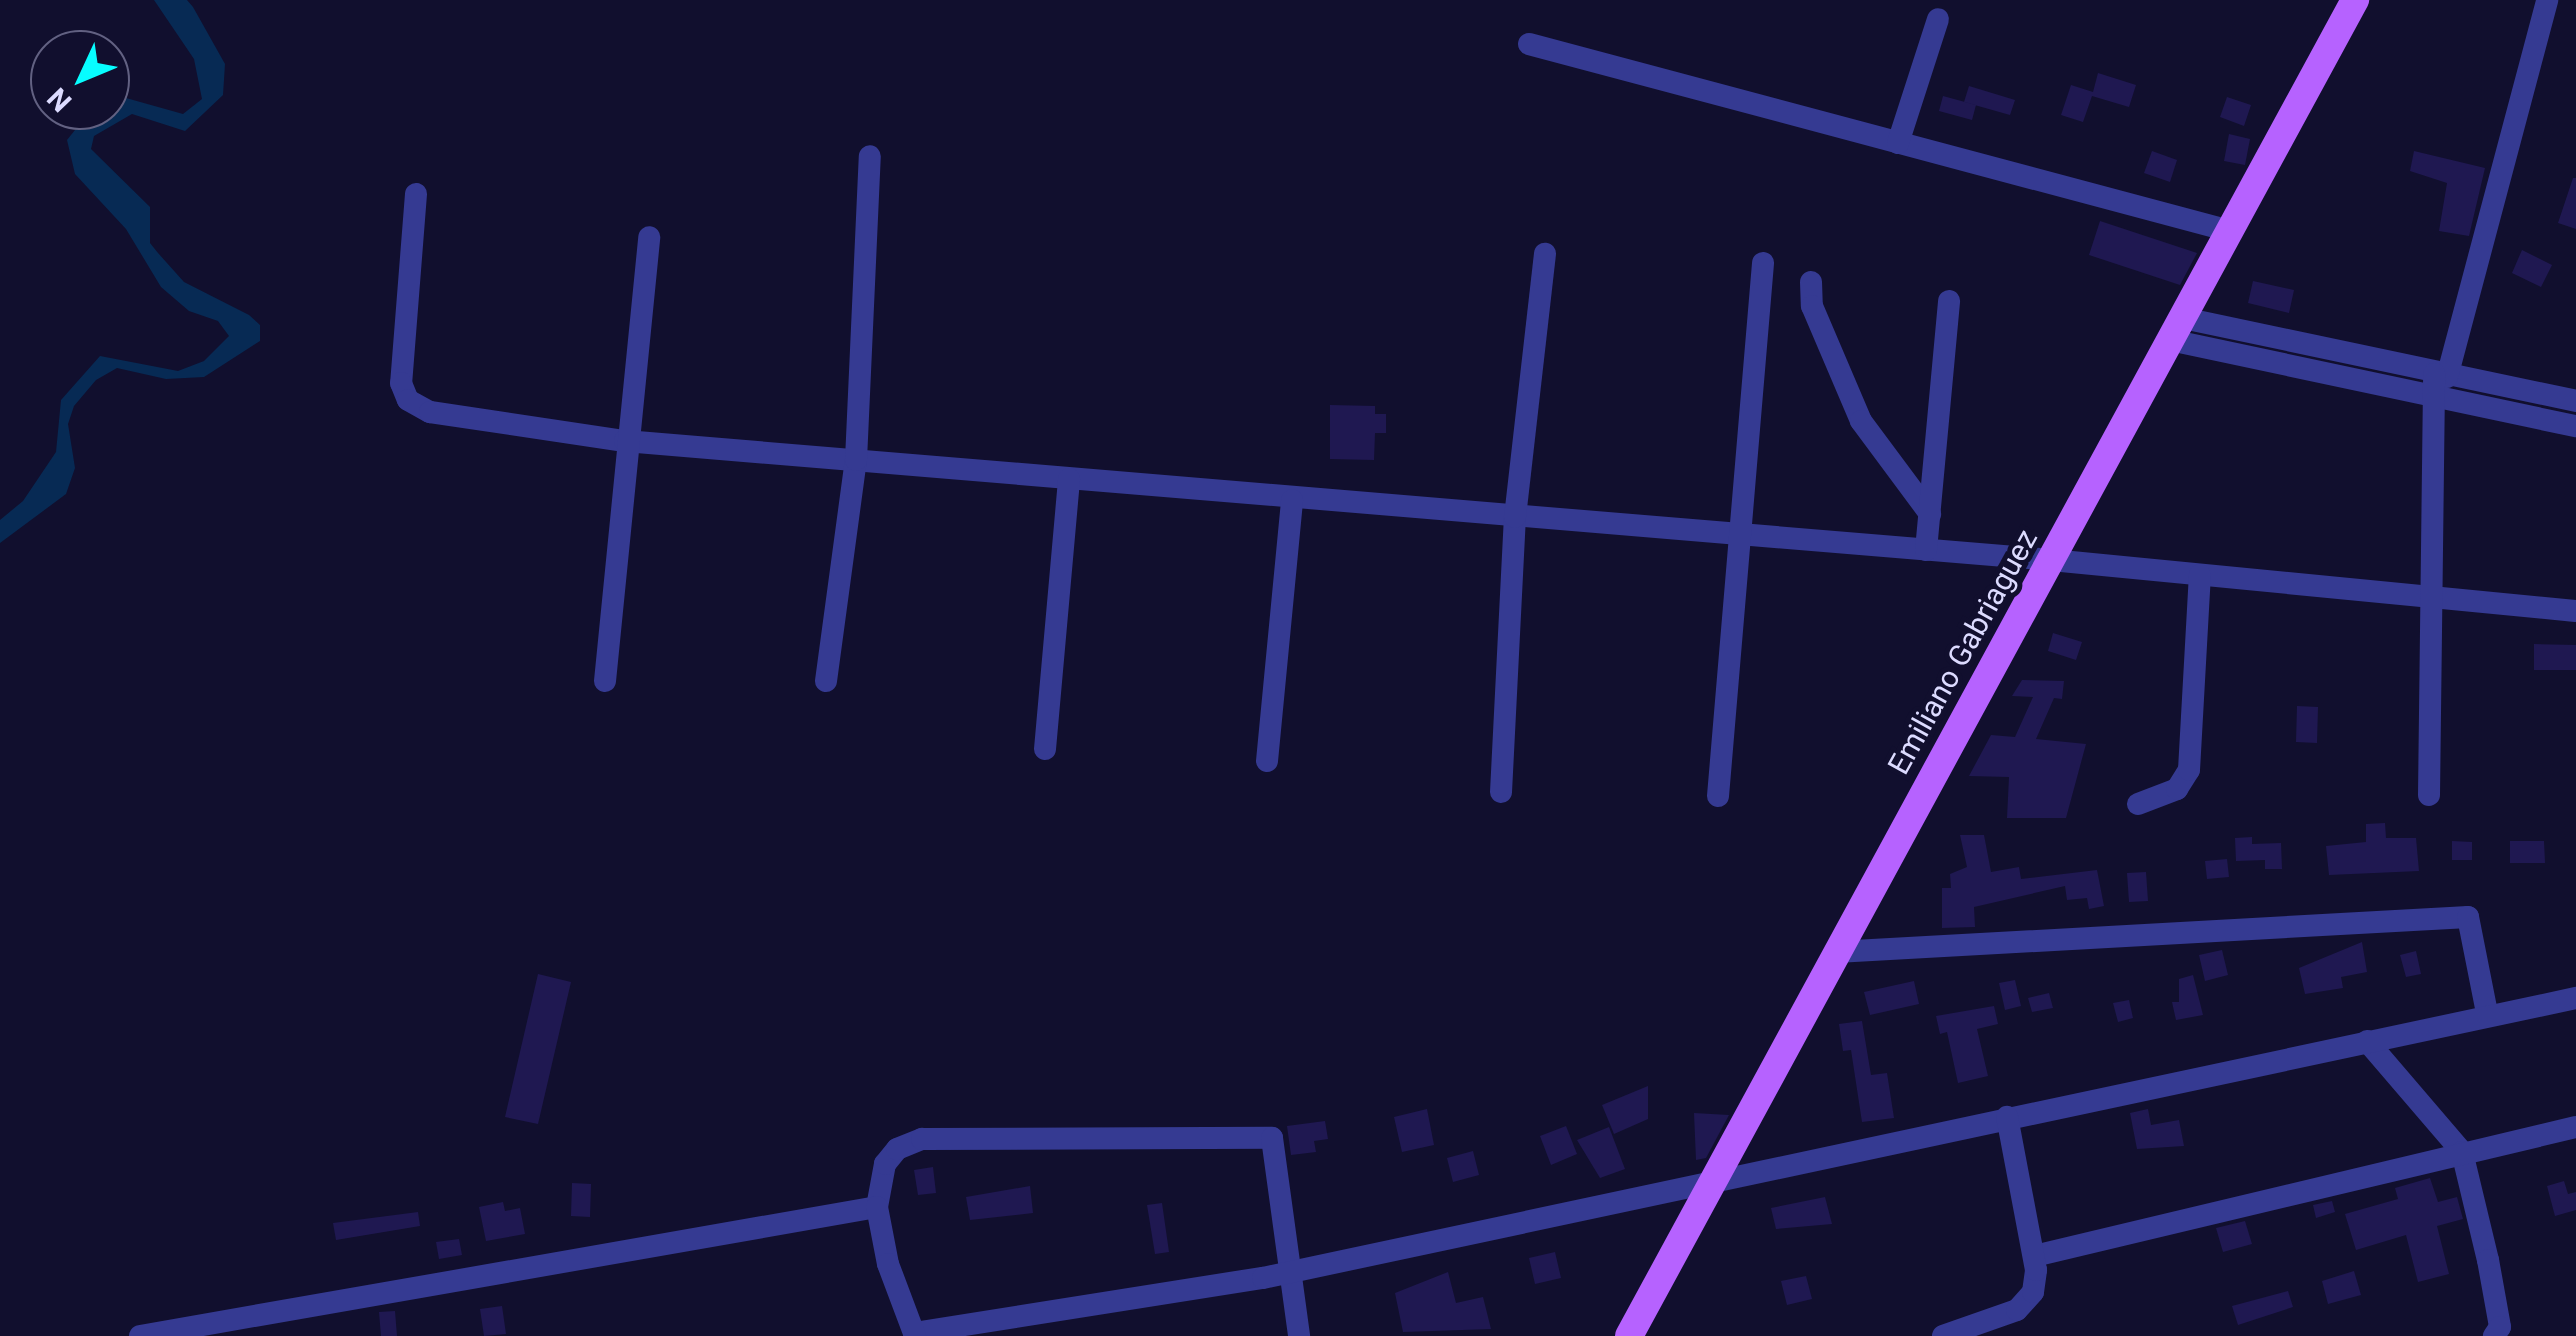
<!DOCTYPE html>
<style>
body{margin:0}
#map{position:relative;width:2576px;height:1336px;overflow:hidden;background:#110f2e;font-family:Roboto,sans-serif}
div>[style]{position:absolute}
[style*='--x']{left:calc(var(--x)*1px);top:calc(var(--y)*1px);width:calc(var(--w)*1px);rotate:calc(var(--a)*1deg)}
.water>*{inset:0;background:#072a54}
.building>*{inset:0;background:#1f1851}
.minor>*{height:22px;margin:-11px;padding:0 11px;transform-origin:11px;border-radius:11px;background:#353a92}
.major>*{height:28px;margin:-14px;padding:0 14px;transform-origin:14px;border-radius:14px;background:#b662ff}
span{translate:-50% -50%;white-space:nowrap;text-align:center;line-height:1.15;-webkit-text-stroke:10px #110f2e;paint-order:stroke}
.street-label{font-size:30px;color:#dcdbff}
.north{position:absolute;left:30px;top:30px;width:100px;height:100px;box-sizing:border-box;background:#110f2e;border:2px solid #626182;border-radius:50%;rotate:226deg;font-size:28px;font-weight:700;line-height:40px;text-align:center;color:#dcdbff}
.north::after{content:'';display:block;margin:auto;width:35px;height:45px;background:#07fdff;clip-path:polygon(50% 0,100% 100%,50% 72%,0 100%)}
</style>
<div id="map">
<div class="water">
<div style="clip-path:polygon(154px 0,187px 0,193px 7px,225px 64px,223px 95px,185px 131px,132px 114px,94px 136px,91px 149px,150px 207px,150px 243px,158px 253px,184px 282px,249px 315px,260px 325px,260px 341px,204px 377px,166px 379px,117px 368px,96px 380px,74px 406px,68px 424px,75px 468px,66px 494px,0 543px,0 520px,23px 501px,56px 452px,61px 400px,100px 356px,178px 371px,204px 361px,229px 336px,218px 321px,189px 311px,161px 287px,126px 229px,75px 174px,67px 140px,91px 110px,110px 110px,110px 101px,126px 98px,183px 114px,202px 99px,194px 59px)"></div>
</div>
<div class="building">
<div style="clip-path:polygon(2098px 73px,2136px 85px,2129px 107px,2092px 96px,2083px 122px,2061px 115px,2071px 85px,2093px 92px)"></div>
<div style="clip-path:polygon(1969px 86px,2015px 100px,2010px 115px,1964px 102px)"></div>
<div style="clip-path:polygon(1943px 96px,1976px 105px,1972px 120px,1939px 111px)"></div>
<div style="clip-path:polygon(2227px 97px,2251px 105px,2244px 126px,2220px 117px)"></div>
<div style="clip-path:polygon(2229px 134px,2250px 139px,2245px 165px,2224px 161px)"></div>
<div style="clip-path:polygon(2152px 151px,2177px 160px,2170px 182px,2144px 173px)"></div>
<div style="clip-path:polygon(2414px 151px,2485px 168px,2469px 236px,2439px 231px,2447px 183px,2410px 171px)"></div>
<div style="clip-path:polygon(2573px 178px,2576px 178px,2576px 229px,2558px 223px)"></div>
<div style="clip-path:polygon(2100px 221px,2197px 253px,2180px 285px,2089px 255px)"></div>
<div style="clip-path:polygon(2522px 250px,2552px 265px,2541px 287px,2512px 273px)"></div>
<div style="clip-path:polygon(2253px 281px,2294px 290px,2289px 313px,2248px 303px)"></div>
<div style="clip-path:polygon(1330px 405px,1375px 406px,1375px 414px,1386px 414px,1386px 433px,1375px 433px,1374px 460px,1330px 459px)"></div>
<div style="clip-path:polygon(2053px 633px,2082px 642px,2076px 660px,2048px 651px)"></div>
<div style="clip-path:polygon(2534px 644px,2576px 645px,2576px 670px,2534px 670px)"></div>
<div style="clip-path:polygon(2022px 680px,2064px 681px,2062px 699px,2054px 698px,2036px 739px,2086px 744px,2066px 818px,2007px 818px,2009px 777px,1969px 776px,1991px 735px,2015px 737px,2033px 697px,2012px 696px)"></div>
<div style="clip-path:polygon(2297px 706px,2318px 707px,2317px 743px,2296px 742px)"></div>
<div style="clip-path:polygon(2385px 823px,2386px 838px,2416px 838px,2419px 871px,2329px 875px,2326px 846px,2366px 842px,2366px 824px)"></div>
<div style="clip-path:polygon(1960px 835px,1984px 835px,1991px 872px,2019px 867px,2021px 879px,2097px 870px,2104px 906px,2089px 909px,2087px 898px,2067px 900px,2065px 886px,1974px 907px,1975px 927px,1942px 928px,1942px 888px,1951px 888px,1950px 874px,1967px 867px)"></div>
<div style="clip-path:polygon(2252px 837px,2252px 844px,2281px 843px,2282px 869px,2265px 869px,2265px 860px,2236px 861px,2235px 838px)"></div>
<div style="clip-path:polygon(2452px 841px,2472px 842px,2472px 860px,2452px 860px)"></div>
<div style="clip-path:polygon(2510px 841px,2544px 841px,2545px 863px,2510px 863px)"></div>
<div style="clip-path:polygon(2227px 859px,2229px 877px,2207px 879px,2205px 861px)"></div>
<div style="clip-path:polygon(2146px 872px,2148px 901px,2129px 902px,2127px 873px)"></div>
<div style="clip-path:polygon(2362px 942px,2367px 972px,2341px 977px,2343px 988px,2305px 994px,2299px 968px)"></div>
<div style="clip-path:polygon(2222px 950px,2228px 975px,2205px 981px,2199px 955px)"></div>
<div style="clip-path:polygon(2416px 951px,2421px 974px,2406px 977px,2400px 955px)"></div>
<div style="clip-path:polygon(538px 974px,571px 982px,538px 1124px,505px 1117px)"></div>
<div style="clip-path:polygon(2193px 975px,2203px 1015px,2176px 1020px,2172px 1002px,2179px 1002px,2179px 979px)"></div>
<div style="clip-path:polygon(2015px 980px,2021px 1006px,2005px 1010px,1999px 983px)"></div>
<div style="clip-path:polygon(1914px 981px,1919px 1004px,1870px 1015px,1864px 992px)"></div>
<div style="clip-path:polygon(2049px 993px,2053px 1008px,2032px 1012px,2028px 998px)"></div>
<div style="clip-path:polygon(2129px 1000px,2133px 1018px,2118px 1022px,2113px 1003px)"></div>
<div style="clip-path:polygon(1994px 1006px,1998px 1024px,1977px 1029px,1988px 1076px,1958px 1083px,1947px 1032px,1940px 1034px,1936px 1016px)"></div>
<div style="clip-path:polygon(1862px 1021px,1871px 1075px,1887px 1073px,1894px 1118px,1862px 1122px,1851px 1050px,1843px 1051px,1839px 1024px)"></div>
<div style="clip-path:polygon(1648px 1086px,1648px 1119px,1614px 1134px,1602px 1105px)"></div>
<div style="clip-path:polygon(1427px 1109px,1434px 1145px,1402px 1152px,1394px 1117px)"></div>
<div style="clip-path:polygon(2148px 1109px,2151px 1125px,2179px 1120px,2184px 1146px,2137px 1149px,2130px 1113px)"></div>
<div style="clip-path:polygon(1694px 1113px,1729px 1115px,1706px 1158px,1696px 1160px)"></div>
<div style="clip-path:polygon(1325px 1121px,1328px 1139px,1314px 1141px,1316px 1152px,1291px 1155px,1287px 1126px)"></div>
<div style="clip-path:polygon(1566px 1126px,1577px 1154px,1551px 1165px,1540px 1136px)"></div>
<div style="clip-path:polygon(1609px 1127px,1625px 1169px,1600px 1178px,1577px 1140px)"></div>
<div style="clip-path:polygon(1473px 1151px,1479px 1175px,1453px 1182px,1447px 1158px)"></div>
<div style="clip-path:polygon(933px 1167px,936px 1193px,918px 1195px,914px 1170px)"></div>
<div style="clip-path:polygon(2430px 1178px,2438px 1202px,2457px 1197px,2463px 1219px,2437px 1226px,2449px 1274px,2418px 1282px,2406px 1235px,2356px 1250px,2345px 1214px,2398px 1199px,2395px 1188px)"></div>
<div style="clip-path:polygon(2564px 1181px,2568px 1194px,2576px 1192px,2576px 1210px,2555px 1216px,2547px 1186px)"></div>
<div style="clip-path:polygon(572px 1183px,591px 1184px,590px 1217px,571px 1216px)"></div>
<div style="clip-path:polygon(1030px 1186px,1033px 1213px,970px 1220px,966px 1197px)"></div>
<div style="clip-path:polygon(1825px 1197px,1832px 1224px,1776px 1229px,1771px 1208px)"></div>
<div style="clip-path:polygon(2332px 1201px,2335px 1212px,2316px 1218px,2313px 1205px)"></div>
<div style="clip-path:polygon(503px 1202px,505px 1211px,520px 1208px,525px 1234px,486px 1241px,479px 1207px)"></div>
<div style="clip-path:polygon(1162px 1203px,1169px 1252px,1155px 1254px,1147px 1205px)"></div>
<div style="clip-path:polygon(418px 1212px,420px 1226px,336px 1240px,333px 1223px)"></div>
<div style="clip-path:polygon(2245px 1221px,2252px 1244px,2223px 1252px,2216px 1228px)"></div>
<div style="clip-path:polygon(459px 1239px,462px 1255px,439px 1259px,436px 1242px)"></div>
<div style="clip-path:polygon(1555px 1252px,1561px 1278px,1535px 1284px,1529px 1258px)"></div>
<div style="clip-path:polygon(2354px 1271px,2361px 1295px,2328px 1304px,2322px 1281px)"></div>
<div style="clip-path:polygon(1448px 1272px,1456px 1303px,1483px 1297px,1491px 1329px,1403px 1332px,1395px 1293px)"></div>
<div style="clip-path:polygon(1806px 1276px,1812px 1299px,1787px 1305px,1781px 1281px)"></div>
<div style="clip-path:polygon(2288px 1291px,2293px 1307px,2238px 1325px,2232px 1306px)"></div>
<div style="clip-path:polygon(502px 1306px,506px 1334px,484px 1336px,480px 1309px)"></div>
<div style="clip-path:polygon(395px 1311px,397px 1336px,381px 1336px,379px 1312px)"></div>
</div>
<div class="minor">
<div style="--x:1529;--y:44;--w:726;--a:14.94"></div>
<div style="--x:1898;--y:143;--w:130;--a:-72.1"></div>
<div style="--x:416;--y:194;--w:190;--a:94.5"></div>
<div style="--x:401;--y:383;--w:18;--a:68"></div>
<div style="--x:408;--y:400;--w:25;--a:29"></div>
<div style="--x:430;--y:412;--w:197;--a:8.5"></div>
<div style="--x:625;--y:441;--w:1431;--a:4.77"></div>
<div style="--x:2051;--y:560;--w:527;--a:5.55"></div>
<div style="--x:1811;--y:282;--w:24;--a:88"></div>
<div style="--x:1812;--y:306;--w:125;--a:66.9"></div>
<div style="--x:1861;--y:421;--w:116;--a:53.4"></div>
<div style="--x:2183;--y:318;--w:402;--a:11.9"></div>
<div style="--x:2170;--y:340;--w:415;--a:12"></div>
<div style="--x:2447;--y:377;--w:390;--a:-75.1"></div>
<div style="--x:1926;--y:550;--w:250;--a:-84.7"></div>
<div style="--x:605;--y:681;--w:446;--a:-84.3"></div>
<div style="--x:826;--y:681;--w:223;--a:-82.3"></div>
<div style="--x:856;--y:460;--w:304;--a:-87.4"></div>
<div style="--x:1045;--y:749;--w:271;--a:-84.9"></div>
<div style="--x:1267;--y:761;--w:262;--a:-84.5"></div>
<div style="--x:1501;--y:792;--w:275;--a:-87.1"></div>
<div style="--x:1515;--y:517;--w:265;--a:-83.5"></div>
<div style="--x:2429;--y:795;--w:421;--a:-89.3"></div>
<div style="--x:1718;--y:796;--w:535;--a:-85.17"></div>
<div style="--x:2138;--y:804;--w:42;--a:-21"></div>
<div style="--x:2177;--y:789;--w:22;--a:-58"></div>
<div style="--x:2189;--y:770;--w:195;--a:-86.8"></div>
<div style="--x:1836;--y:952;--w:633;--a:-3.17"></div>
<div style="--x:2468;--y:917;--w:98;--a:78.8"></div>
<div style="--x:2367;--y:1041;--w:146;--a:49.4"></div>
<div style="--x:2462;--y:1152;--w:111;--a:76.5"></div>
<div style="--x:2488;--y:1260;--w:68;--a:79.8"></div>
<div style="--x:2500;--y:1327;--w:11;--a:124"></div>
<div style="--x:877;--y:1207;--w:44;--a:-79.5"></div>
<div style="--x:885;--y:1164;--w:19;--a:-51"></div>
<div style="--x:897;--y:1149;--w:27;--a:-22"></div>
<div style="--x:922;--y:1139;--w:350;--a:-0.2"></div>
<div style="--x:1272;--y:1138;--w:200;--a:82.2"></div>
<div style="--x:2034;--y:1256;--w:557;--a:-13.39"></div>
<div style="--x:914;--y:1333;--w:353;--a:-9"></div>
<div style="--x:1263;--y:1278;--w:1343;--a:-12.04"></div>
<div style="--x:140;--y:1336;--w:748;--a:-9.93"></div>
<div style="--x:877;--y:1207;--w:58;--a:79.1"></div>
<div style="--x:888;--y:1264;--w:77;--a:69.4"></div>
<div style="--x:1943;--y:1336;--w:78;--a:-19.4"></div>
<div style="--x:2017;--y:1310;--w:24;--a:-48"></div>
<div style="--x:2033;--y:1292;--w:22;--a:-82"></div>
<div style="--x:2036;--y:1270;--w:156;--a:-100.7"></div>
</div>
<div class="major">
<div style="--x:1629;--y:1336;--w:1521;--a:-61.48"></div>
</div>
<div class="street-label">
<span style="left:1963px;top:652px;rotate:-61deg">Emiliano Gabriaguez</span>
</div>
<div class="north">N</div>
</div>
